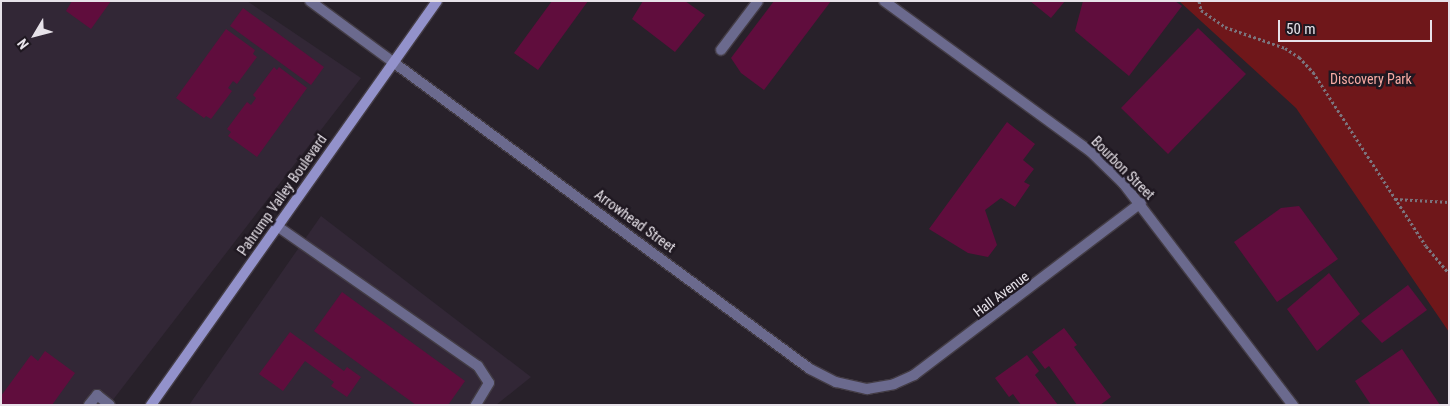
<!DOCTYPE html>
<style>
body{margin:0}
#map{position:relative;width:1450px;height:406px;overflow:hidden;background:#28212a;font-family:"Roboto Condensed",sans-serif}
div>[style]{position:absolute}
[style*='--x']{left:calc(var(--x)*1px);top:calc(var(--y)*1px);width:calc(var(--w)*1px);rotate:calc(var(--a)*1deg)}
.built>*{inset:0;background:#322736}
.green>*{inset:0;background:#6f171a}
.building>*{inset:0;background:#600d3d}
.path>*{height:3px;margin-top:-1.5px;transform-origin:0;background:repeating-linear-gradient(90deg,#7b747d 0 2.5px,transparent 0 5px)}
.roads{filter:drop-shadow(1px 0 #433c45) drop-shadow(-1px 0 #433c45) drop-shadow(0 1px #433c45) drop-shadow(0 -1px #433c45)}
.service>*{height:10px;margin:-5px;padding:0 5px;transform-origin:5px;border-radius:5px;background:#6b6a8e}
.minor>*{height:10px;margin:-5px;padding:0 5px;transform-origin:5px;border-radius:5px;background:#6b6a8e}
.secondary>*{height:10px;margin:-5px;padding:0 5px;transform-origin:5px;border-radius:5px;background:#9392cb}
span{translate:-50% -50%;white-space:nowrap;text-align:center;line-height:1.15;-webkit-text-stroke:5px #1f1821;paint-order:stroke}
.park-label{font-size:14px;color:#f8aba4}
.street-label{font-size:14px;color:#e7e2e9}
.frame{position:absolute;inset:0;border:2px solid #e7e2e9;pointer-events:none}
.north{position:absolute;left:10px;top:10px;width:50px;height:50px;-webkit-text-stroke:4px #1f1821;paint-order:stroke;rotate:233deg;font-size:14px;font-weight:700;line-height:20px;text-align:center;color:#e7e2e9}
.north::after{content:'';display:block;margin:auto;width:18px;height:22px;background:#e7e2e9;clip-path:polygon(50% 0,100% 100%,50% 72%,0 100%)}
.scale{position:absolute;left:1278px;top:20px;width:154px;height:22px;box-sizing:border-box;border:2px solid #e7e2e9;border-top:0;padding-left:6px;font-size:15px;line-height:18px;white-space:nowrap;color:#e7e2e9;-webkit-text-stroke:4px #1f1821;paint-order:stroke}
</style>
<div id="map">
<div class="built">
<div style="clip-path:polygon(1px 1px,247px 1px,361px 78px,109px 405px,1px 405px)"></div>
<div style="clip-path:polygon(321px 216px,531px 377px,496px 405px,189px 405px)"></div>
</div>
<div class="green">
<div style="clip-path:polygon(1179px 1px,1449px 1px,1449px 332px,1296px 108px)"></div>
</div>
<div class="building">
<div style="clip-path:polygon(72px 1px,111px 1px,91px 29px,66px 11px)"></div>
<div style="clip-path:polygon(552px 1px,588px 1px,538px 70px,514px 53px)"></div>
<div style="clip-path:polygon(643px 1px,685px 1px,705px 15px,675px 52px,632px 19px)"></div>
<div style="clip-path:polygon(774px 1px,831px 1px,764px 90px,741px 73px,731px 58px)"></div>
<div style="clip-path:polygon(1030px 1px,1065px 1px,1051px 18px)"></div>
<div style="clip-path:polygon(1175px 1px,1182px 6px,1129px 76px,1075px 31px,1083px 1px)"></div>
<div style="clip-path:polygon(243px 8px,324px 67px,311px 85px,230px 26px)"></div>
<div style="clip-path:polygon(1198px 28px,1246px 74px,1168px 154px,1121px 108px)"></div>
<div style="clip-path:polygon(226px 29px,255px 50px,253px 54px,257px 57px,237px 84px,233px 81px,228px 88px,232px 91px,211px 119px,206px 116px,204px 118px,176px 98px)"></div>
<div style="clip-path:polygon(274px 67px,277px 70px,279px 67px,307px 88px,257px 157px,228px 136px,231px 132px,227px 129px,247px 102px,251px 105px,256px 98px,253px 95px)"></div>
<div style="clip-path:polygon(1007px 122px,1035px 144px,1023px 160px,1034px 169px,1024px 182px,1030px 185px,1015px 207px,1001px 198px,985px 210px,997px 245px,988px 257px,968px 253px,929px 229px)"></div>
<div style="clip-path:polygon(1299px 206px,1338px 259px,1277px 302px,1234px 242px,1281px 208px)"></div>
<div style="clip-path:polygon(1329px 273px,1360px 314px,1317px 351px,1287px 309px)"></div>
<div style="clip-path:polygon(1408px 285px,1427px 310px,1382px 343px,1361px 321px)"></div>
<div style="clip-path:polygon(342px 292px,465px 381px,448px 405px,416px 405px,314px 331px)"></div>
<div style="clip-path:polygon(1064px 328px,1077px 345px,1074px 347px,1111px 397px,1100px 405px,1077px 405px,1049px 366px,1045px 369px,1032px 352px)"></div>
<div style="clip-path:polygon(290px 332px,344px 371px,347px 367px,361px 377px,347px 397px,331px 386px,334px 382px,305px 361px,283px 391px,259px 374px)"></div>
<div style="clip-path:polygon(1402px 349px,1440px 405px,1371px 405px,1355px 381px)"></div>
<div style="clip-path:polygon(45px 351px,75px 373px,52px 405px,1px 405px,1px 396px,31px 355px,38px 361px)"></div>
<div style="clip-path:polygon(1027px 355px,1039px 371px,1035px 375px,1058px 405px,1021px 405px,1013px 394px,1009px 397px,995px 378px)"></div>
</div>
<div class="path">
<div style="--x:1199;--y:1;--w:9;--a:77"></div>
<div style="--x:1201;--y:10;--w:29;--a:35"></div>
<div style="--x:1225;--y:27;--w:64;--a:19.3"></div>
<div style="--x:1285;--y:48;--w:17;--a:33"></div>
<div style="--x:1299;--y:57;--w:21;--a:47"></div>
<div style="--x:1313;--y:72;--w:207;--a:57"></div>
<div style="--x:1426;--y:246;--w:35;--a:50"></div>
<div style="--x:1395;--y:199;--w:54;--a:3.2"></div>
</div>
<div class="roads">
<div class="service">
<div style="--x:310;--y:1;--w:103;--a:36.3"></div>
<div style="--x:721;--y:50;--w:61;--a:-52.9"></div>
<div style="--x:277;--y:226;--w:245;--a:34.9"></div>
<div style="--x:478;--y:366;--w:20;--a:57"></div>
<div style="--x:489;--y:383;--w:26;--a:121"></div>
<div style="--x:89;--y:405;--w:13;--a:-51"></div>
<div style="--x:97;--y:395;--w:16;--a:38"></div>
</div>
<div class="minor">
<div style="--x:884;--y:1;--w:256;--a:36.1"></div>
<div style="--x:1091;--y:152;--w:45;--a:44.1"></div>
<div style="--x:1123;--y:183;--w:280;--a:52.6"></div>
<div style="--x:393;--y:62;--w:518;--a:36.36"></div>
<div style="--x:810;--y:369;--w:29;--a:27"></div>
<div style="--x:836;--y:382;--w:32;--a:13"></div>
<div style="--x:867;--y:389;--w:27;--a:-10"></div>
<div style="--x:894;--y:384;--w:22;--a:-24"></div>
<div style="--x:914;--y:375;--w:285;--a:-37.2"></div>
</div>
<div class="secondary">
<div style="--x:151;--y:405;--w:495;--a:-54.7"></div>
</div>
</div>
<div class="park-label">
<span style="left:1371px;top:79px">Discovery Park</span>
</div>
<div class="street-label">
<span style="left:1123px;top:168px;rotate:45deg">Bourbon Street</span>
<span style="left:282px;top:195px;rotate:-55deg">Pahrump Valley Boulevard</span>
<span style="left:635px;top:221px;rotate:36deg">Arrowhead Street</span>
<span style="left:1001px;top:294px;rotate:-37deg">Hall Avenue</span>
</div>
<div class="frame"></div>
<div class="north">N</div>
<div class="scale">50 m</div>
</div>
